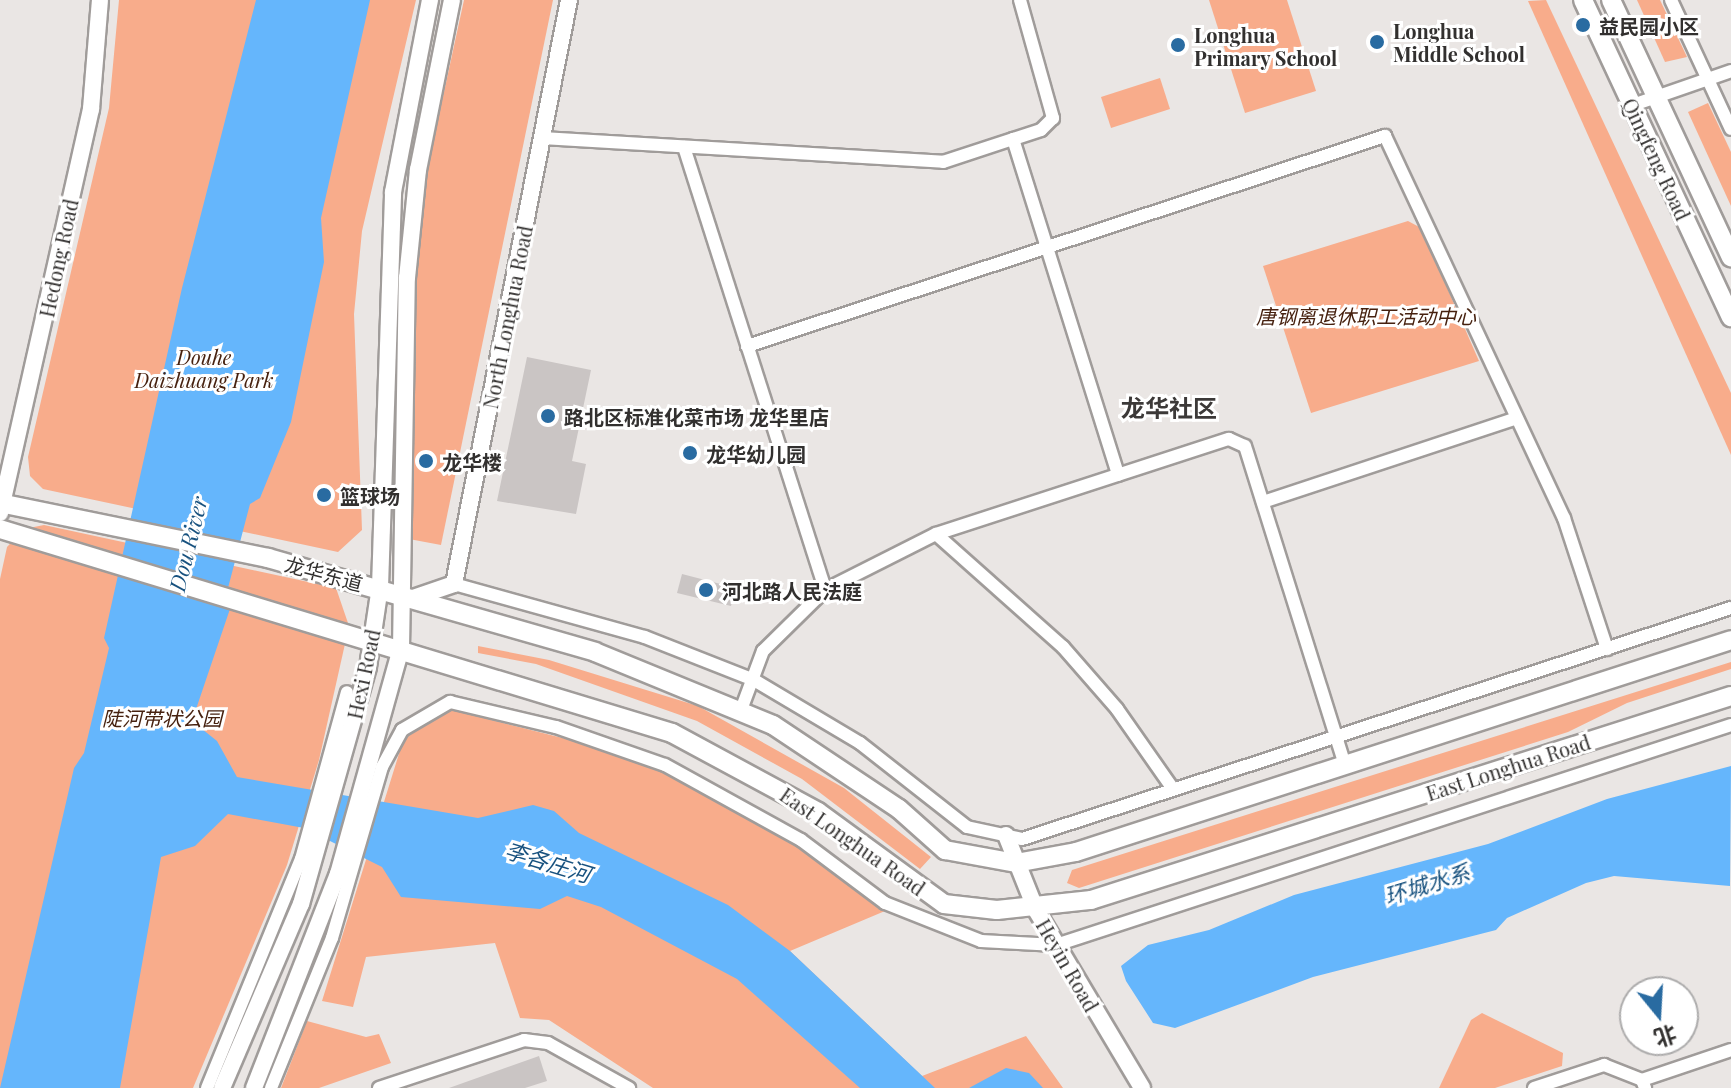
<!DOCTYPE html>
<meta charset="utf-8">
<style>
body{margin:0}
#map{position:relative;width:1731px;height:1088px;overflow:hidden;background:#eae6e4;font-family:"Playfair Display","Noto Sans SC",serif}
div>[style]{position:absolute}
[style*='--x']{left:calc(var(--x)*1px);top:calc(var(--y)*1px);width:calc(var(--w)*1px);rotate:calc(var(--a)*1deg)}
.green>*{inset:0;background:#f8ac8b}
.water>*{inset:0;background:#65b6fc}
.building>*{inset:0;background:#cac5c4}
.roads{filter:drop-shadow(2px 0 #a09c9a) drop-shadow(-2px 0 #a09c9a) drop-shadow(0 2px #a09c9a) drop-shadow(0 -2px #a09c9a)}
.street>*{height:12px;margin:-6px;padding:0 6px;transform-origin:6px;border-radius:6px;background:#fff}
.secondary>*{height:16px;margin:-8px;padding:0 8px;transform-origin:8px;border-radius:8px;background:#fff}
.primary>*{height:18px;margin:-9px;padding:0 9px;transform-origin:9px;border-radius:9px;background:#fff}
.dots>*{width:22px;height:22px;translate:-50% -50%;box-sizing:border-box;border:4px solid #fff;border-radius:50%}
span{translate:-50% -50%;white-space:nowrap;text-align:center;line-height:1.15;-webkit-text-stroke:6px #fff;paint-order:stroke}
.poi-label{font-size:20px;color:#32302f;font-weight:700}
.left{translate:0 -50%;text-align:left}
.street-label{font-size:20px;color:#32302f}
.park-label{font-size:20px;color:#46210f;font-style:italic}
.water-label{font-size:22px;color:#18527f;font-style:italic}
.quarter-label{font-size:24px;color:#3c3938;font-weight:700}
.north{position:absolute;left:1619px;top:976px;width:80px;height:80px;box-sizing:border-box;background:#fff;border:2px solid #adacac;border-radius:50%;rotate:162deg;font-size:22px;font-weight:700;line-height:32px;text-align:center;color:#32302f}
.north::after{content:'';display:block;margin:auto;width:28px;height:36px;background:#296ba1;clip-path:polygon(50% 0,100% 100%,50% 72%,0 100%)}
</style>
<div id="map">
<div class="green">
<div style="clip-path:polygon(119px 0,416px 0,362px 231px,354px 314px,362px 530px,338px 552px,43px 489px,30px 476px,28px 457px,109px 108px)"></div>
<div style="clip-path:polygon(464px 0,553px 0,441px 545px,409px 539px,411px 293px,422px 193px)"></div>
<div style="clip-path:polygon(1209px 0,1287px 0,1316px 91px,1245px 113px)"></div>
<div style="clip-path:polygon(1546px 0,1731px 393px,1731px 455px,1528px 1px)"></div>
<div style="clip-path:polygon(1637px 0,1660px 0,1687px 57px,1665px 62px)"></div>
<div style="clip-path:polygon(1160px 78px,1170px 109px,1111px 128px,1101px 97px)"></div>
<div style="clip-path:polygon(1708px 103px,1731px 152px,1731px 206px,1688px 112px)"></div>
<div style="clip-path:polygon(1408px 221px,1421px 228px,1479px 361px,1311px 413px,1263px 266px)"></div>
<div style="clip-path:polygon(44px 525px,336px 588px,349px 626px,319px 760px,287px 865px,193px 1088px,0 1088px,0 579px,7px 547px,24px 529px)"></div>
<div style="clip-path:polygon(478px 646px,549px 660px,698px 706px,844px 788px,931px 857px,920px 869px,802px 779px,697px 721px,536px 664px,478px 653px)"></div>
<div style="clip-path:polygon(1731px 662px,1731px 669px,1627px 703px,1568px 732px,1079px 888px,1067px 883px,1072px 870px)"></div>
<div style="clip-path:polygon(448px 709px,610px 750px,676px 776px,804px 848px,885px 911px,790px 951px,922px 1076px,1026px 1036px,1063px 1088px,653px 1088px,549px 1020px,520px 1018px,495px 943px,366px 957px,353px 1007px,322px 1001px,407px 728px)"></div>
<div style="clip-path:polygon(1482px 1013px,1563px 1053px,1562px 1066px,1495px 1088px,1439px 1088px,1471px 1020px)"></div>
<div style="clip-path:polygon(307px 1021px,366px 1037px,379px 1034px,391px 1063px,319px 1088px,281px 1088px)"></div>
</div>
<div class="water">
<div style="clip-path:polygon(256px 0,370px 0,321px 218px,324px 262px,291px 422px,260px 498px,250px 504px,228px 588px,233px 600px,192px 721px,217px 741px,237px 777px,478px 818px,533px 805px,554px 811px,579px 833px,728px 905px,790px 951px,935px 1088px,860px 1088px,737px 979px,601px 907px,567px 896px,540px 909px,401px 897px,382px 867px,304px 828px,228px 814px,195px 846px,161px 857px,120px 1088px,0 1088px,74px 768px,84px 753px,109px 648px,104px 638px,182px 288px)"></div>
<div style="clip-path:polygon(1731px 766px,1730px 886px,1614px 876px,1586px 883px,1507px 918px,1496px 930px,1313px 977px,1175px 1028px,1153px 1023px,1126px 981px,1121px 966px,1148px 945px,1209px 930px,1294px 895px,1488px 844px,1607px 799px)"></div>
<div style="clip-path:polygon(1006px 1068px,1029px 1073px,1043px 1088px,969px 1088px)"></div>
</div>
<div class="building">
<div style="clip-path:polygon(527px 357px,591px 370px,572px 461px,586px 464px,576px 514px,497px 501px)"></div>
<div style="clip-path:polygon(682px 574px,736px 588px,731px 606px,677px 593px)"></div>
<div style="clip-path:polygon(539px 1056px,547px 1081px,525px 1088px,449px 1088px)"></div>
</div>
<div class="roads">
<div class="street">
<div style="--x:1020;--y:0;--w:123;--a:74.4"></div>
<div style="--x:1053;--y:118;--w:17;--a:135"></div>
<div style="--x:1041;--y:130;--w:29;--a:162"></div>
<div style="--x:1013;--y:139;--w:352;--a:72.6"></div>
<div style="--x:1671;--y:0;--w:142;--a:65.1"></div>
<div style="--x:1633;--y:105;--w:104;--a:-19.1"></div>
<div style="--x:542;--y:138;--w:402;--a:3.4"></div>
<div style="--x:943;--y:162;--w:74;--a:-18.2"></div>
<div style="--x:684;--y:147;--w:465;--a:72.3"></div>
<div style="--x:747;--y:346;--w:672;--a:-18.22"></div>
<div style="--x:1385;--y:136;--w:422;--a:64.9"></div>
<div style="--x:1564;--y:518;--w:138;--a:71.8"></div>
<div style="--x:1263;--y:502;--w:264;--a:-18.3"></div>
<div style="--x:936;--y:534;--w:170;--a:41.7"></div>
<div style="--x:1063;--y:647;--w:82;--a:48.9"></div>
<div style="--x:1117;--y:709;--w:98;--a:55"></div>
<div style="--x:454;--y:584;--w:198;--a:15.5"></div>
<div style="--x:645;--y:637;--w:117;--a:21.5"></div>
<div style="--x:754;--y:680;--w:123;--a:30.7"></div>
<div style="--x:860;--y:743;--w:136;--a:38.1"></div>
<div style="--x:967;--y:827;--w:56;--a:12.3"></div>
<div style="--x:1022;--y:839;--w:746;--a:-18.05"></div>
<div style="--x:741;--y:710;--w:63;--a:-69.6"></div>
<div style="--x:763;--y:651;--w:87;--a:-44.5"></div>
<div style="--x:825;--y:590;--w:124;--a:-26.8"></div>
<div style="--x:936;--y:534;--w:308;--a:-18"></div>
<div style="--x:1229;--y:439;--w:17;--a:24"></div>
<div style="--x:1245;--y:446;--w:334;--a:72.6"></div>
<div style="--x:1642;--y:1080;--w:94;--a:-18.6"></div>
<div style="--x:207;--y:1088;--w:248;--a:-67.7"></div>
<div style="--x:301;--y:859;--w:173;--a:-74.6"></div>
<div style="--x:271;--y:1088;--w:162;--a:-67.9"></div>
<div style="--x:332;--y:938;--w:178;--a:-73.7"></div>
<div style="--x:382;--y:767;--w:42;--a:-61.6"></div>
<div style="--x:402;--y:730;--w:56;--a:-30.3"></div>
<div style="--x:450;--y:702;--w:109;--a:13.3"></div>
<div style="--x:556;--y:727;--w:115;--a:19.2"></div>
<div style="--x:665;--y:765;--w:155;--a:28.9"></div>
<div style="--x:801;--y:840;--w:105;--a:36.9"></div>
<div style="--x:885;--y:903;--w:103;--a:21.6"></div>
<div style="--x:981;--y:941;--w:75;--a:3.1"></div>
<div style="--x:1056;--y:945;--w:710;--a:-18.05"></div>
<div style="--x:379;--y:1088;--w:153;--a:-18.3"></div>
<div style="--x:524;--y:1040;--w:24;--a:7"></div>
<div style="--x:548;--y:1043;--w:93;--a:29.1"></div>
<div style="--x:1534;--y:1088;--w:74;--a:-18.2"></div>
<div style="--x:1604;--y:1065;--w:41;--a:21.5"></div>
<div style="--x:1642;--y:1080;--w:9;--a:69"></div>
</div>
<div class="secondary">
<div style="--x:0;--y:513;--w:414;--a:-77.3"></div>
<div style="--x:91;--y:109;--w:109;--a:-85.3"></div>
<div style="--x:407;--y:600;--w:50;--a:-18.8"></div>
<div style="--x:454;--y:584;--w:595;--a:-78.86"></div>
<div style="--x:1006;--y:835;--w:81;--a:68.2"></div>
<div style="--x:1036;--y:910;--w:207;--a:59.2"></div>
<div style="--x:222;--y:1088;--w:200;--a:-66.8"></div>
<div style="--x:301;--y:904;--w:246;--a:-74.2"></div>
<div style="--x:368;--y:667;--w:81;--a:-81.5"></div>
<div style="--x:380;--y:587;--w:395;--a:-88.1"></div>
<div style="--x:393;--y:192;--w:196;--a:-79.1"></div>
<div style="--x:254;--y:1088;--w:230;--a:-68.6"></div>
<div style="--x:338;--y:874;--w:234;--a:-74.4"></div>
<div style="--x:401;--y:649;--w:371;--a:-89.1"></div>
<div style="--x:407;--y:278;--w:109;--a:-84.2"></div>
<div style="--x:418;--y:170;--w:173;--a:-78.7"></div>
</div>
<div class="primary">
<div style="--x:1583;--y:0;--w:350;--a:65"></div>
<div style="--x:1611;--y:0;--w:284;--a:65"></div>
<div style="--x:0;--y:503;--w:274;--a:11.6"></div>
<div style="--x:268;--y:558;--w:340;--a:16"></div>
<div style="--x:595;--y:652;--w:192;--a:22.3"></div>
<div style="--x:773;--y:725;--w:151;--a:33.7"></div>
<div style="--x:899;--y:809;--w:62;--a:41.7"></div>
<div style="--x:945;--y:850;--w:72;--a:10.4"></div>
<div style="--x:1016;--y:863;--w:61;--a:-10.4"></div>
<div style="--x:1076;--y:852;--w:688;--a:-17.93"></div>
<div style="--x:0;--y:529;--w:702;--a:16.89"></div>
<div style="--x:672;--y:733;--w:166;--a:28.4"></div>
<div style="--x:818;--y:812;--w:156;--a:36.1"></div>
<div style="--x:944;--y:904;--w:53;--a:6.5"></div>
<div style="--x:997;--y:910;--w:95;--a:-6.1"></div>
<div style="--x:1091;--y:900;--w:672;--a:-17.68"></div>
</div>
</div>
<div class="dots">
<div style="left:1583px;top:25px;background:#296ba1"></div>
<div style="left:1377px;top:42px;background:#296ba1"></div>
<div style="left:1178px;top:45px;background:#296ba1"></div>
<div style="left:548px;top:416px;background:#296ba1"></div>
<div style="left:690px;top:453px;background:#296ba1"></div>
<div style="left:426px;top:461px;background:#296ba1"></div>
<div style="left:324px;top:495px;background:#296ba1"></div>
<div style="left:706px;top:590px;background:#296ba1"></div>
</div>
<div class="poi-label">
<span class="left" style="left:1599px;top:25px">益民园小区</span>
<span class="left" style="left:1393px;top:42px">Longhua<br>Middle School</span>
<span class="left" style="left:1194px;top:46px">Longhua<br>Primary School</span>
<span class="left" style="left:564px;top:416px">路北区标准化菜市场 龙华里店</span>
<span class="left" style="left:706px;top:453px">龙华幼儿园</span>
<span class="left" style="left:442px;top:461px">龙华楼</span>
<span class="left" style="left:340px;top:495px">篮球场</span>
<span class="left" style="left:722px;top:590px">河北路人民法庭</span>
</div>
<div class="street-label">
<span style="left:1657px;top:159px;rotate:65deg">Qingfeng Road</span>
<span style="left:58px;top:258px;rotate:-78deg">Hedong Road</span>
<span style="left:507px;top:317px;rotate:-79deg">North Longhua Road</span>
<span style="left:324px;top:573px;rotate:15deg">龙华东道</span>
<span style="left:363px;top:674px;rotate:-78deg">Hexi Road</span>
<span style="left:1508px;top:767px;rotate:-18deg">East Longhua Road</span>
<span style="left:853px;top:841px;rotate:35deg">East Longhua Road</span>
<span style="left:1068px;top:965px;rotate:60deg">Heyin Road</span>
</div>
<div class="park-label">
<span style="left:1366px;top:315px">唐钢离退休职工活动中心</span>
<span style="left:204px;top:368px">Douhe<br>Daizhuang Park</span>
<span style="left:162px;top:717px">陡河带状公园</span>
</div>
<div class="water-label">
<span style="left:188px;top:544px;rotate:-76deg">Dou River</span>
<span style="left:548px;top:862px;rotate:17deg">李各庄河</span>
<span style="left:1427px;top:884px;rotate:-17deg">环城水系</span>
</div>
<div class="quarter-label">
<span style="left:1169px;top:408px">龙华社区</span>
</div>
<div class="north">北</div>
</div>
